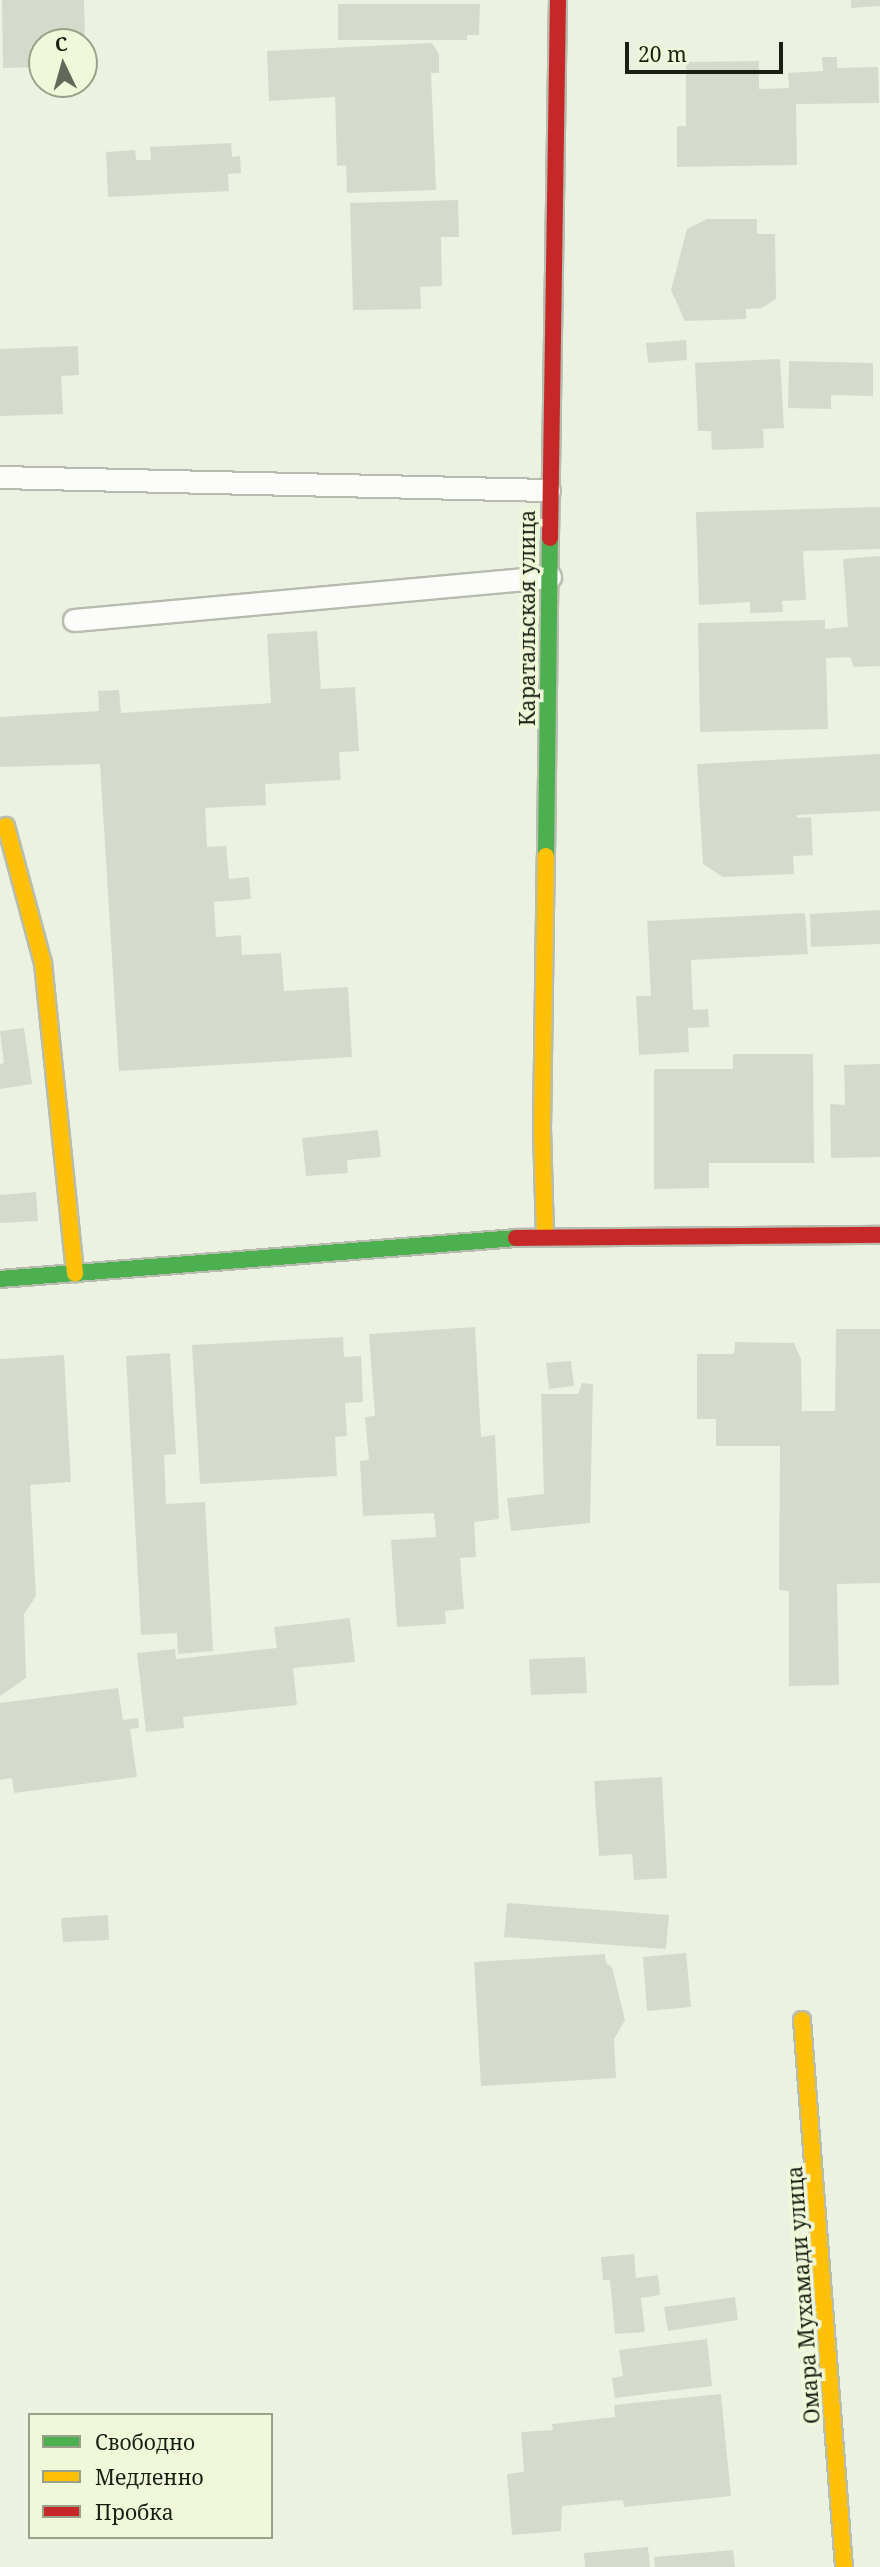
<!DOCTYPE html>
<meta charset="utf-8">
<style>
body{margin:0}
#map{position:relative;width:880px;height:2567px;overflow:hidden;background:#ecf2e1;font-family:"Noto Serif",serif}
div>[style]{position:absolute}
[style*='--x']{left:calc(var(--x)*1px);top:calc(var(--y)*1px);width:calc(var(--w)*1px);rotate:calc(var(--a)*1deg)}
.building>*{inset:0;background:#d6dacd}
.roads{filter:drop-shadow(2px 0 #b7bcae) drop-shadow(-2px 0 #b7bcae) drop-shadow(0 2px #b7bcae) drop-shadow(0 -2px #b7bcae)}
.lane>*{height:21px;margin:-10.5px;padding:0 10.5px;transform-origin:10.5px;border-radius:10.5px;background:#fcfdfa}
.fast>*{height:16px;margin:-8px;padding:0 8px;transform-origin:8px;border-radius:8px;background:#4caf50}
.slow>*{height:16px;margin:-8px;padding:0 8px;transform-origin:8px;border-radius:8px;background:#ffc107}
.jam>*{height:16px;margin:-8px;padding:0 8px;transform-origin:8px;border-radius:8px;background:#c62828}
span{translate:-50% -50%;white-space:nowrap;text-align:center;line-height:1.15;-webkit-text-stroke:7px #eff9da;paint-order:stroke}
.street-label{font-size:21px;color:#1b1e13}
.legend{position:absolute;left:28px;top:2413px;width:245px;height:126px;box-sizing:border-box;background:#eff9da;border:2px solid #9aa18a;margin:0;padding:9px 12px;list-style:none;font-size:21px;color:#1b1e13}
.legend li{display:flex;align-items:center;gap:14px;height:35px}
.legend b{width:35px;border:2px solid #9aa18a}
.north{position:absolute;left:28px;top:28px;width:70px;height:70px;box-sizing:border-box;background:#eff9da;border:2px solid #9aa18a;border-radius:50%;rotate:355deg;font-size:19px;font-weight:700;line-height:28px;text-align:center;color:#1b1e13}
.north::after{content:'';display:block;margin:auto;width:24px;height:32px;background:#64685b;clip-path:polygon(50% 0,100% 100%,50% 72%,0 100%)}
.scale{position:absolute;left:625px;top:42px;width:158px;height:32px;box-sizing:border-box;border:4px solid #1b1e13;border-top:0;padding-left:9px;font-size:21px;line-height:24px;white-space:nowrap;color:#1b1e13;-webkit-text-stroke:5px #eff9da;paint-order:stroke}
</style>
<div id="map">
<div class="building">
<div style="clip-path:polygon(2px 0,84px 0,85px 42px,42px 42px,42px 45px,38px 45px,39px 67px,3px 68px)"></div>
<div style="clip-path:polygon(851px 0,880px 0,880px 6px,851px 8px)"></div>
<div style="clip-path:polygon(338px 4px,480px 4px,479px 35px,467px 35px,467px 40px,338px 40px)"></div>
<div style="clip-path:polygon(432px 43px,439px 54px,439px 73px,431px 73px,436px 190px,347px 193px,346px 165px,337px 166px,335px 97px,269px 101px,267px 51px)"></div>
<div style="clip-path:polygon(822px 57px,837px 57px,837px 68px,878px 67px,879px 103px,796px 104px,797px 165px,677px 167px,677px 126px,686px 126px,686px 62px,759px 61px,759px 89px,789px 88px,788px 73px,823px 71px)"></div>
<div style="clip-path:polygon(231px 143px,232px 157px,240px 156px,241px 173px,228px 174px,229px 191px,108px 197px,106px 152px,135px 150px,136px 160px,151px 160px,150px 147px)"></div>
<div style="clip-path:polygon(458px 200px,459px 237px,441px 237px,442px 286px,420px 287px,421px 309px,353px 310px,350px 203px)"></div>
<div style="clip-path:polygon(707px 219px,757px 219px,757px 234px,775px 234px,776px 299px,762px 308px,746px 309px,746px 319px,685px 321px,671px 290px,687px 229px)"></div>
<div style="clip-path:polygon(686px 340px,687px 360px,648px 363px,646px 343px)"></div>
<div style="clip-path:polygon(78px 346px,79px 375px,61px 376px,63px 414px,0 416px,0 349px)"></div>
<div style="clip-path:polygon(780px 359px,784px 428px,763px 429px,764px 448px,712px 450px,711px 431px,698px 431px,695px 363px)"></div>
<div style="clip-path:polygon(789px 361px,873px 363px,873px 396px,831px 395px,831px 409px,788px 408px)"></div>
<div style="clip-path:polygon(880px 507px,880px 549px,803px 551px,806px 600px,782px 601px,783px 612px,750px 613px,750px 602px,699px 605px,696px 512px)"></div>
<div style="clip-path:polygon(880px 556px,880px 666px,854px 667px,850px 657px,826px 658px,828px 729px,700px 732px,698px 623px,825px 620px,825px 629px,848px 627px,843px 559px)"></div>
<div style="clip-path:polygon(317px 631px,321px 689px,355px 687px,359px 751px,339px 752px,341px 780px,265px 784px,266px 805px,205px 808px,207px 847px,226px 846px,229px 879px,249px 877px,251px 899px,214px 902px,216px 937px,241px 935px,242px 955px,281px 953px,284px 991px,348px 987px,352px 1057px,119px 1071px,100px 764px,0 767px,0 717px,99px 711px,98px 691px,119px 690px,121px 713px,271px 703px,267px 634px)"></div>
<div style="clip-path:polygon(880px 754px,880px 811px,797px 815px,797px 818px,811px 817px,813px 855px,793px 856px,794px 874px,723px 877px,703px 864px,697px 764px)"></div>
<div style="clip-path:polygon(880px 910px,880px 944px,811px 947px,810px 914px)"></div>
<div style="clip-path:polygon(805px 913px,808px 954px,691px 960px,693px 1010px,708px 1009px,709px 1027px,688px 1028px,689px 1052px,639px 1055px,636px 996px,651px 996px,647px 921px)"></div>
<div style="clip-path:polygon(24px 1028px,32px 1084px,0 1089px,0 1064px,4px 1063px,0 1031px)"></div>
<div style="clip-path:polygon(733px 1054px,813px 1054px,814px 1163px,709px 1163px,709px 1188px,654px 1189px,654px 1069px,733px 1069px)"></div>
<div style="clip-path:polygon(880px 1064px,880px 1157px,831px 1158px,830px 1104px,845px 1105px,844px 1065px)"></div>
<div style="clip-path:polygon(378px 1130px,381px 1157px,347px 1160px,348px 1173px,306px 1176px,302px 1138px)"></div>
<div style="clip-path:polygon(36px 1192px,38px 1221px,0 1223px,0 1195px)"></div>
<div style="clip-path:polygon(475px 1327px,481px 1437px,495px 1435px,499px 1519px,474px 1522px,476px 1557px,460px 1558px,464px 1609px,445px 1611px,446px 1624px,397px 1627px,391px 1540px,436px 1537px,434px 1513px,363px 1516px,360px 1461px,369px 1460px,365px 1417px,375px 1416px,369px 1334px)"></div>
<div style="clip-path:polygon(836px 1329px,880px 1329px,880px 1583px,837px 1584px,839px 1685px,789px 1686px,789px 1591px,779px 1590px,780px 1446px,716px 1446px,716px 1419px,697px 1419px,697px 1354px,734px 1354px,735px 1342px,794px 1343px,801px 1359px,802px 1411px,835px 1411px)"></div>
<div style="clip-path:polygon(343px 1337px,344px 1357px,361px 1356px,363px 1402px,345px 1403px,347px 1436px,335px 1437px,337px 1476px,200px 1484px,192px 1345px)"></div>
<div style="clip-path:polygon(170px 1353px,176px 1454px,164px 1455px,166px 1504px,205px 1502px,213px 1651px,178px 1654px,177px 1633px,141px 1635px,126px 1356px)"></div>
<div style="clip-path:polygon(64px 1355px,71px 1482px,30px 1485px,36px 1596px,24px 1614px,26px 1678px,0 1696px,0 1359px)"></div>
<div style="clip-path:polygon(571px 1361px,574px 1386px,549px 1389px,546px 1363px)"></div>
<div style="clip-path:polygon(582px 1383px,593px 1384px,590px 1523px,511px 1531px,507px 1498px,544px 1494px,541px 1394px,578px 1394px)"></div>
<div style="clip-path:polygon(350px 1618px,355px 1662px,293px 1668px,297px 1705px,183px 1717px,184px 1728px,146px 1732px,137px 1653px,175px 1649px,176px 1659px,277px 1648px,274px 1627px)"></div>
<div style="clip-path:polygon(585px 1657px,587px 1693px,531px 1695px,529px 1659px)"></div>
<div style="clip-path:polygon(118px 1688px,123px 1720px,138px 1718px,139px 1728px,130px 1729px,137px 1777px,14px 1793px,12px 1778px,0 1780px,0 1703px)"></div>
<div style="clip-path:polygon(662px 1777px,667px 1878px,634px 1880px,632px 1854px,599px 1856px,594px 1781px)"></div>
<div style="clip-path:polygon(507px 1903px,669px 1915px,666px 1949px,504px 1937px)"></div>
<div style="clip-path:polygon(108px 1915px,109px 1940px,63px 1942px,61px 1918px)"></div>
<div style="clip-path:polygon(686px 1953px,691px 2007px,647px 2011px,643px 1957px)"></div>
<div style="clip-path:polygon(605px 1954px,606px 1963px,612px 1967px,625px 2020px,614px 2039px,616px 2078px,481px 2086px,474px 1962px)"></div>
<div style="clip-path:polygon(634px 2254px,636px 2278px,658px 2275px,660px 2295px,641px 2298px,645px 2332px,615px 2334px,610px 2280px,603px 2280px,601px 2257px)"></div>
<div style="clip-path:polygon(735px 2297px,738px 2320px,668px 2331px,664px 2307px)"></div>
<div style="clip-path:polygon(707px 2339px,712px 2386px,615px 2398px,612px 2378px,623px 2376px,619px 2350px)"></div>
<div style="clip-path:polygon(721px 2394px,731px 2496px,624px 2507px,623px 2500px,562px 2506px,561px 2531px,512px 2535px,507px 2474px,524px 2472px,521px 2432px,553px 2430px,552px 2424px,615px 2417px,614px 2405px)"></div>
<div style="clip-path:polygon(648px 2547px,650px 2567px,585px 2567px,584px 2553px)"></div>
<div style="clip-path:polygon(733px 2550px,735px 2567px,655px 2567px,654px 2557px)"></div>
</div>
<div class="roads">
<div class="lane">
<div style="--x:0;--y:477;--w:549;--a:1.36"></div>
<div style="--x:74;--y:620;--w:478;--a:-5.2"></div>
</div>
<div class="fast">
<div style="--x:546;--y:856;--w:318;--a:-89.3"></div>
<div style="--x:0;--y:1279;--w:518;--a:-4.54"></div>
</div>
<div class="slow">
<div style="--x:6;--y:826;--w:142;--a:74.9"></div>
<div style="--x:43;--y:963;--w:312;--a:84.1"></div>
<div style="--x:545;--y:1236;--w:107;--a:-91.6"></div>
<div style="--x:542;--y:1129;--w:273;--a:-89.2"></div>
<div style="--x:802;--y:2020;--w:549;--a:85.61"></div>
</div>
<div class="jam">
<div style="--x:550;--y:538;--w:538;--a:-89.15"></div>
<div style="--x:516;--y:1238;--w:364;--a:-0.5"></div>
</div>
</div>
<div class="street-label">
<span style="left:527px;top:618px;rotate:-90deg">Каратальская улица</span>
<span style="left:803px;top:2295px;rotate:-94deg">Омара Мухамади улица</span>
</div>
<ul class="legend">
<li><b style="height:9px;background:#4caf50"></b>Свободно</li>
<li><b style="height:9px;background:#ffc107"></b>Медленно</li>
<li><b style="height:9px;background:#c62828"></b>Пробка</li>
</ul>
<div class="north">С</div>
<div class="scale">20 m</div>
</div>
